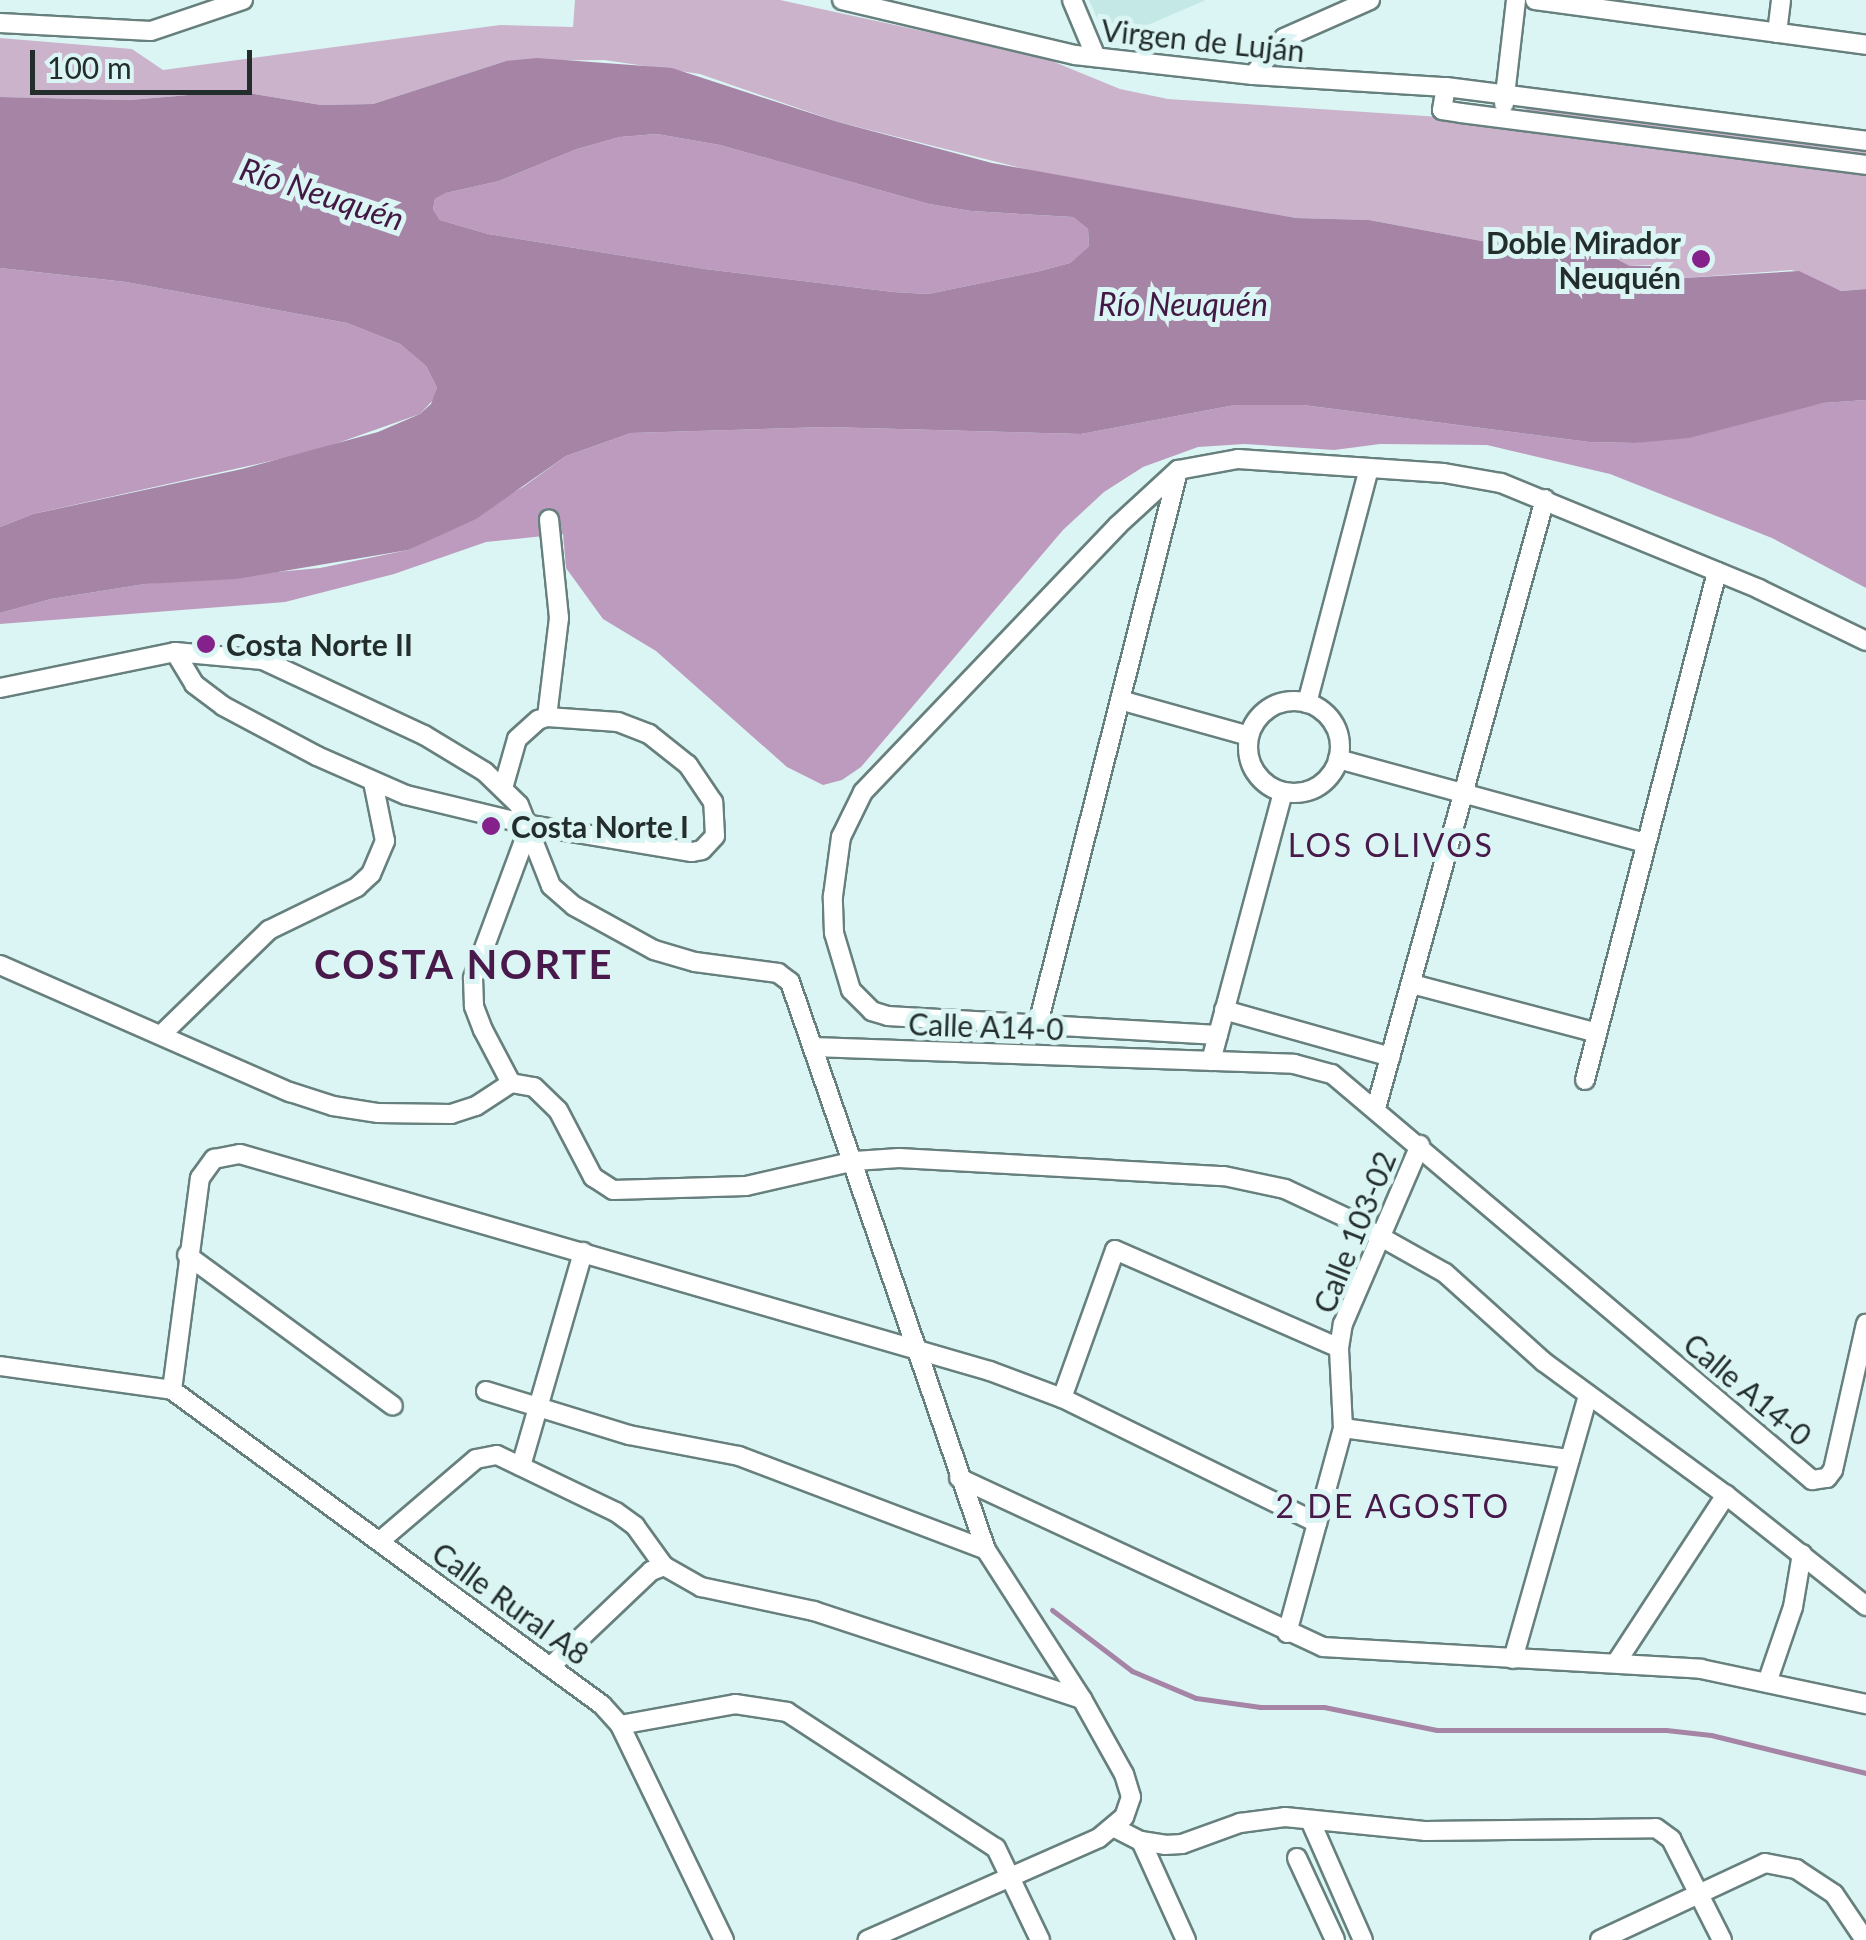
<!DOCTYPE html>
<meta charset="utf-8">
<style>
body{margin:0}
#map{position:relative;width:1866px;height:1940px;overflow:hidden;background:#daf5f3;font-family:Lato,sans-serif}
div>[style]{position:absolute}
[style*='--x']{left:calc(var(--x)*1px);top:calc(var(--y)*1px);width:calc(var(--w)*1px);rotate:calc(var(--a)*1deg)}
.built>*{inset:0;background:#c4e8e6}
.green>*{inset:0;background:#ccb3cc}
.forest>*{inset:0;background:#bd9bbe}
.water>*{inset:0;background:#a684a6}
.stream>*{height:5px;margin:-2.5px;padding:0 2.5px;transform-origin:2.5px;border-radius:2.5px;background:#a684a6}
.roads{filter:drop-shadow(2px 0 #67807e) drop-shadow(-2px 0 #67807e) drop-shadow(0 2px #67807e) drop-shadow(0 -2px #67807e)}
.minor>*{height:18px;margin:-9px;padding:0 9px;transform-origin:9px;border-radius:9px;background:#fff}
.minor>.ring{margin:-9px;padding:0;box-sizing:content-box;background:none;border:18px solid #fff;border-radius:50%}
.dots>*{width:28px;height:28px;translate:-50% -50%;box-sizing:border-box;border:5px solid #daf5f3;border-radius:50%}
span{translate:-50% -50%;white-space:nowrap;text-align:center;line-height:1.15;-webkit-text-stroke:10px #daf5f3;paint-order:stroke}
.street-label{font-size:30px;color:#222d2c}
.poi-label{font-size:30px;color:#222d2c;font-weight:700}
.right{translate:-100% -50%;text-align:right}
.left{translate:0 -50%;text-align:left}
.water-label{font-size:32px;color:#431845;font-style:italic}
.neighbourhood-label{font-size:32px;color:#48194a;letter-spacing:2.5px}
.district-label{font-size:40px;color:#48194a;font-weight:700;letter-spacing:2.5px}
.scale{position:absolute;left:30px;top:50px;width:222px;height:45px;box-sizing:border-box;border:5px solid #222d2c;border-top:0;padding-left:12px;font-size:30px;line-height:35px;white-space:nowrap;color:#222d2c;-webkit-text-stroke:8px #daf5f3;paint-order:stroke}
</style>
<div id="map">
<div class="built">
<div style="clip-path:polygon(1089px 0,1206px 0,1108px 42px)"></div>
</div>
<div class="green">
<div style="clip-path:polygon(575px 0,780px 0,1042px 57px,1120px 89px,1168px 99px,1441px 117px,1866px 172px,1866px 289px,1841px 291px,1792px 270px,1683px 278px,1650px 265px,1630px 266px,1611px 256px,1569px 248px,1487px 242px,1369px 220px,1296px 218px,1033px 171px,838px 122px,700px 74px,604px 60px,506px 61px,373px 104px,321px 105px,236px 91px,130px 100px,0 97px,0 38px,132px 49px,163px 70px,500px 25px,573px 27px)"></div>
<div style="clip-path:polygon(1527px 105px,1866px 149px,1866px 158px,1524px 114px)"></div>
</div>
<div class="forest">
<div style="clip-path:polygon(657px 134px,720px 145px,929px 204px,971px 211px,1073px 217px,1088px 229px,1089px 246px,1070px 263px,1040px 271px,928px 294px,893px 292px,705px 269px,488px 234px,440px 220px,433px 209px,435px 199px,446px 193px,499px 181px,577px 149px,620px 137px)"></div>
<div style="clip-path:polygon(0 268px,126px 282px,347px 323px,400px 344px,426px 366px,437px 388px,435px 398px,420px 414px,315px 451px,33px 514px,0 527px)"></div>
<div style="clip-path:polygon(1866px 400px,1866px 588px,1772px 538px,1610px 474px,1487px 445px,1380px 444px,1334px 450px,1244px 444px,1198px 447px,1143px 467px,1104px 492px,1063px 530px,861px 767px,842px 780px,823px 785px,787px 767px,656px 651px,603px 619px,566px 568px,563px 534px,486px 542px,394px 574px,285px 602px,0 624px,0 613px,51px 599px,145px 584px,320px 568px,408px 550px,523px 487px,566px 456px,631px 433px,826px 427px,1081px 434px,1235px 405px,1303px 405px,1589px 442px,1635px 443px,1823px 403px)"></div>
</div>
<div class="water">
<div style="clip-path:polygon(evenodd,537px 58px,672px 68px,838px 122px,992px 163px,1296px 218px,1369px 220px,1487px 242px,1569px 248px,1611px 256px,1630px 266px,1659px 266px,1684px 278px,1799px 271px,1841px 291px,1866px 289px,1866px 400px,1823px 403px,1689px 438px,1635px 443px,1589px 442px,1303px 405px,1235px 405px,1081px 434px,826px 427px,631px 433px,566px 456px,476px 519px,408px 550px,236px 579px,145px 584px,51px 599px,0 613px,0 527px,33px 514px,242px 469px,378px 432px,420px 414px,431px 404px,437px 388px,426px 366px,400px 344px,347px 323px,126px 282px,0 268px,0 97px,130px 100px,236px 91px,321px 105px,373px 104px,506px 61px,537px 58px,657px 134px,720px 145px,929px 204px,971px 211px,1073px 217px,1088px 229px,1089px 246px,1070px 263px,1040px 271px,928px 294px,893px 292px,705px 269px,488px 234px,440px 220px,433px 209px,435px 199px,446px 193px,499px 181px,577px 149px,620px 137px,657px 134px)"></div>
</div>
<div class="stream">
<div style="--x:1052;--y:1610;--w:101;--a:37.3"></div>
<div style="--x:1132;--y:1671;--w:69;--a:22.9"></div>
<div style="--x:1196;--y:1698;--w:65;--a:8"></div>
<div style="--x:1260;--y:1707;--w:64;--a:0"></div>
<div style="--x:1324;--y:1707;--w:115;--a:11.5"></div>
<div style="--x:1437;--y:1730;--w:229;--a:0"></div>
<div style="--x:1666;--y:1730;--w:45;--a:6.3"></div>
<div style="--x:1711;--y:1735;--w:160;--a:13.8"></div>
</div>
<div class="roads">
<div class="minor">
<div style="--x:842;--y:0;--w:239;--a:13.3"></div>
<div style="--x:1075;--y:55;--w:179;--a:6.4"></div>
<div style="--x:1253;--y:75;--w:193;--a:3.6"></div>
<div style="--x:1446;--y:87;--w:423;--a:7.3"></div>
<div style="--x:1072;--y:0;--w:62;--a:67.2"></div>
<div style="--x:1535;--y:0;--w:334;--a:7.7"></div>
<div style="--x:0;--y:23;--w:151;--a:3"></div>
<div style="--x:151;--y:31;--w:97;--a:-18.6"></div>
<div style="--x:1777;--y:33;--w:33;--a:-83"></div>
<div style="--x:1253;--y:75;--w:48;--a:-50"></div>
<div style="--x:1284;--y:38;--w:94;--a:-23.8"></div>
<div style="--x:1446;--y:87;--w:23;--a:100"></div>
<div style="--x:1442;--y:110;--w:19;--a:9"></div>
<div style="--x:1461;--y:113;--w:408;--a:7.3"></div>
<div style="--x:1504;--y:104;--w:105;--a:-83.4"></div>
<div style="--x:175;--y:652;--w:37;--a:59"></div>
<div style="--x:194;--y:684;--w:36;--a:37"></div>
<div style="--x:223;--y:706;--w:106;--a:28"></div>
<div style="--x:317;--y:756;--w:97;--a:23.7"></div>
<div style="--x:406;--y:795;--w:128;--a:13.6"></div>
<div style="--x:530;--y:825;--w:164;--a:9.5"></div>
<div style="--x:692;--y:852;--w:10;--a:-11"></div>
<div style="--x:702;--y:850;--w:19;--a:-47"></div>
<div style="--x:715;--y:836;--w:34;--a:-93"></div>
<div style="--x:713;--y:802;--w:45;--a:-124"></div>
<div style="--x:688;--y:765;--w:50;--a:-141.5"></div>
<div style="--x:649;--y:734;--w:33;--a:-159"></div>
<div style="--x:618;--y:722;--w:71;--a:-176"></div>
<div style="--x:547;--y:717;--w:9;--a:162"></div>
<div style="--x:538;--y:720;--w:28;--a:138"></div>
<div style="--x:517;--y:739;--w:51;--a:105.9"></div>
<div style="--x:0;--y:688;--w:179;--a:-11.6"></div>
<div style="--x:175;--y:652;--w:88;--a:5.2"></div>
<div style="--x:263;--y:660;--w:178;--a:25"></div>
<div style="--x:424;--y:735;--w:71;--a:31.2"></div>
<div style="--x:485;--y:772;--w:47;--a:44.1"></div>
<div style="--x:519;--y:805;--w:87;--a:68.4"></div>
<div style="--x:551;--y:886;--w:30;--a:41"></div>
<div style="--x:574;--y:906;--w:91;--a:28.8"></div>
<div style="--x:654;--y:950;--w:43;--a:16.3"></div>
<div style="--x:695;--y:962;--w:84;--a:7.5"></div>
<div style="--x:778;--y:973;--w:15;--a:37"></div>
<div style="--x:790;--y:982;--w:601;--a:70.96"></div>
<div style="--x:986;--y:1550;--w:177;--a:57.2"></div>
<div style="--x:1082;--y:1699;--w:86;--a:60.8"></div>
<div style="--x:1124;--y:1774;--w:24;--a:73"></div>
<div style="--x:1131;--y:1797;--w:21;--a:109"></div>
<div style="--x:1124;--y:1817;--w:33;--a:140"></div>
<div style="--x:1099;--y:1838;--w:253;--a:156.2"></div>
<div style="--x:1120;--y:700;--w:134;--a:15.6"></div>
<div class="ring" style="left:1248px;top:701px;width:74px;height:74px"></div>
<div style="--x:1307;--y:703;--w:242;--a:-75.2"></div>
<div style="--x:547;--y:717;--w:100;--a:-83.1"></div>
<div style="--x:559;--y:618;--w:99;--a:-95.8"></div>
<div style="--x:1338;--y:759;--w:319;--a:15.3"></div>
<div style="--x:0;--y:965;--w:317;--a:23.7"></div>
<div style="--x:290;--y:1092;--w:45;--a:18"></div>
<div style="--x:333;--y:1106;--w:46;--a:8.8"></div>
<div style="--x:378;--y:1113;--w:73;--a:0.8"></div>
<div style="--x:451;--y:1114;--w:26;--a:-18"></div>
<div style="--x:476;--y:1106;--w:42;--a:-33.3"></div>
<div style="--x:511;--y:1083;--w:23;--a:10"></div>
<div style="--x:534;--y:1087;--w:33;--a:44"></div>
<div style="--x:558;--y:1110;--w:76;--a:62.4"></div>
<div style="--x:593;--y:1177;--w:24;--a:33"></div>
<div style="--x:613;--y:1190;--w:133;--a:-1.7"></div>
<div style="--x:746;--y:1186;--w:112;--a:-12.9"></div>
<div style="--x:855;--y:1161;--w:44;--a:-3.9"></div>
<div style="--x:899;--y:1158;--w:325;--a:3.2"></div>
<div style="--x:1224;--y:1176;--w:62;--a:12"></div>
<div style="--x:1285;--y:1189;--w:68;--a:25.1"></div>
<div style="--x:1347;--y:1218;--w:112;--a:29.3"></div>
<div style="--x:1445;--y:1273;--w:133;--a:42"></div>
<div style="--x:1544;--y:1362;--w:225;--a:36.2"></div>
<div style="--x:1726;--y:1495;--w:179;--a:38.4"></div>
<div style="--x:1412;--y:984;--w:191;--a:14.8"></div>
<div style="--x:1224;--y:1010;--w:173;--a:15.7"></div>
<div style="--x:1038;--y:1024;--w:570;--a:-75.79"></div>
<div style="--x:161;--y:1035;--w:151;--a:-44.2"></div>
<div style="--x:269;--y:930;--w:98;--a:-26"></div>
<div style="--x:357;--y:887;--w:19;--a:-43"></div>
<div style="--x:371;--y:874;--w:36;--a:-67"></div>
<div style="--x:385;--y:841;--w:60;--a:-101.5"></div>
<div style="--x:1218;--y:1035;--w:331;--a:-176.7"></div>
<div style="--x:888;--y:1016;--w:17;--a:-163"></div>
<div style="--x:872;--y:1011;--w:30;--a:-135"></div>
<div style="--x:851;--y:990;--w:59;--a:-106.6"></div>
<div style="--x:834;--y:933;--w:37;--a:-92"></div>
<div style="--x:833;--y:896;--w:60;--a:-82.3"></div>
<div style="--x:841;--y:837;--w:50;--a:-63.9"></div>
<div style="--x:863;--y:792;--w:368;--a:-46.3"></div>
<div style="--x:1117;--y:526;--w:83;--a:-42.6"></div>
<div style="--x:1178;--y:470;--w:61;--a:-10.4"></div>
<div style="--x:1238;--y:459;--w:206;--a:3.9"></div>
<div style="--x:1444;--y:473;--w:58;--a:10"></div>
<div style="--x:1501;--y:483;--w:279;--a:22.3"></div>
<div style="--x:1759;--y:589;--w:119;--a:25.9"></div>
<div style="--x:813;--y:1047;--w:481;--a:2"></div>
<div style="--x:1294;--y:1064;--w:39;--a:15"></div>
<div style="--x:1332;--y:1074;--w:629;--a:40.23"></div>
<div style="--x:1812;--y:1480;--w:15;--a:-8"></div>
<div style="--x:1827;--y:1478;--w:10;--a:-53"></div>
<div style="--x:1833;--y:1470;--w:150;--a:-77.3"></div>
<div style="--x:1211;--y:1061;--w:278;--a:-75"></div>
<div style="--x:1585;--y:1080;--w:525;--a:-75.43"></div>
<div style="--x:511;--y:1083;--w:60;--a:-117.8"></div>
<div style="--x:483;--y:1030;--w:26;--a:-111"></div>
<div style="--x:474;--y:1006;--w:28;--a:-92"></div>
<div style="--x:473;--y:978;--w:163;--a:-69.6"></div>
<div style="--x:1376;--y:1108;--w:632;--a:-74.49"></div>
<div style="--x:187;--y:1255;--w:255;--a:36.2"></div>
<div style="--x:0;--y:1366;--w:174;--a:7.9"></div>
<div style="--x:172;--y:1390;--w:533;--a:36.22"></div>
<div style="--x:602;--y:1705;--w:27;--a:48"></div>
<div style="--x:620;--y:1725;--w:239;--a:64.2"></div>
<div style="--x:172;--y:1390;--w:214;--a:-82.5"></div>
<div style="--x:200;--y:1178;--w:24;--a:-54"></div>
<div style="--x:214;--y:1159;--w:26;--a:-11"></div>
<div style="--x:240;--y:1154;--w:781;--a:16.14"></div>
<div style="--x:990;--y:1371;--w:77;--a:20.6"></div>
<div style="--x:1062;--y:1398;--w:284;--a:26.1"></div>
<div style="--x:486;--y:1391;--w:150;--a:17.1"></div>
<div style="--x:629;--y:1435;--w:112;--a:10.8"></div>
<div style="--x:739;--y:1456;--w:264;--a:20.8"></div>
<div style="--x:1062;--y:1398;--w:157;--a:-70.3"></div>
<div style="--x:1115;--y:1250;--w:244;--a:23.6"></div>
<div style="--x:1343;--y:1428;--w:229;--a:7.8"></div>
<div style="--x:521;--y:1466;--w:223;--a:-73.8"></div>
<div style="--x:959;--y:1478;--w:401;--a:24.9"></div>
<div style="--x:1323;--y:1647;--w:379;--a:3.3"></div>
<div style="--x:1701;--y:1669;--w:169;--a:12"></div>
<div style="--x:380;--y:1541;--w:126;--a:-40.5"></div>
<div style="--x:476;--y:1459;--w:21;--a:-11"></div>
<div style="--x:497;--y:1455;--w:132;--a:25.6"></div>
<div style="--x:616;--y:1512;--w:24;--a:36"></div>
<div style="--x:635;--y:1526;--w:49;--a:54.1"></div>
<div style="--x:1287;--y:1633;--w:213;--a:-74.7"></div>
<div style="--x:1343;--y:1428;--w:80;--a:-92.9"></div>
<div style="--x:1339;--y:1348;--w:24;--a:-81"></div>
<div style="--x:1343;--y:1324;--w:195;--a:-66.7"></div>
<div style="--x:1513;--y:1659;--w:274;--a:-74.1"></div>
<div style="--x:1616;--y:1663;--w:201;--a:-56.8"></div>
<div style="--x:550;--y:1667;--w:139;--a:-43.5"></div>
<div style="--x:651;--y:1571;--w:14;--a:-21"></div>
<div style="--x:664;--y:1566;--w:43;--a:29.6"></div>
<div style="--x:701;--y:1587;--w:116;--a:12"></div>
<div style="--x:814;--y:1611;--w:282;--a:18.2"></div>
<div style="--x:1768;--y:1680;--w:77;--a:-71.1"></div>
<div style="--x:1793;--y:1607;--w:54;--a:-80.4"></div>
<div style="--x:620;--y:1725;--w:117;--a:-10.3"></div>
<div style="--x:735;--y:1704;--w:53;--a:8.7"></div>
<div style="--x:787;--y:1712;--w:249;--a:33.1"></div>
<div style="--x:996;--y:1848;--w:102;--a:64.4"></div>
<div style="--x:1310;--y:1820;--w:131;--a:66.2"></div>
<div style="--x:1115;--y:1828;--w:29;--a:27"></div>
<div style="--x:1141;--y:1841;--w:24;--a:9"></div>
<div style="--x:1165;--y:1845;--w:17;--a:-3"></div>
<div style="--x:1182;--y:1844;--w:62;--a:-19.9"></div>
<div style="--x:1240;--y:1823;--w:45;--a:-7.6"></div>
<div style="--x:1285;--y:1817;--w:142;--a:5.7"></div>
<div style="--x:1426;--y:1831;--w:230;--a:-0.7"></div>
<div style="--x:1656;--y:1828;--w:19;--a:36"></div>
<div style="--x:1671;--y:1839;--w:113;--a:63.2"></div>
<div style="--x:1141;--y:1841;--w:109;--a:65.6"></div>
<div style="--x:1297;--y:1858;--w:90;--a:65.1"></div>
<div style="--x:1600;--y:1940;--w:182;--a:-25"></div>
<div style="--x:1765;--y:1863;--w:32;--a:11"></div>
<div style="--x:1796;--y:1869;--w:45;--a:33.3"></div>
<div style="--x:1834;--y:1894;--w:55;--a:56"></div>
</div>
</div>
<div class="dots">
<div style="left:1701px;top:259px;background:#85218a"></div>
<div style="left:206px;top:644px;background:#85218a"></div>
<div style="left:491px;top:826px;background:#85218a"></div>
</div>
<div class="street-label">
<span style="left:1203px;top:40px;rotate:6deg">Virgen de Luján</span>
<span style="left:986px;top:1026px;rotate:2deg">Calle A14-0</span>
<span style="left:1354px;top:1232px;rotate:-68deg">Calle 103-02</span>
<span style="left:1748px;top:1389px;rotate:40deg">Calle A14-0</span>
<span style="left:511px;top:1603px;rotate:36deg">Calle Rural A8</span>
</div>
<div class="poi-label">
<span class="right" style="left:1681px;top:259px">Doble Mirador<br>Neuquén</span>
<span class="left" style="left:226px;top:644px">Costa Norte II</span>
<span class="left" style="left:511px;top:826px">Costa Norte I</span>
</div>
<div class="water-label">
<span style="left:322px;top:194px;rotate:18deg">Río Neuquén</span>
<span style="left:1183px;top:304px">Río Neuquén</span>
</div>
<div class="neighbourhood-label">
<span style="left:1391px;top:845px">LOS OLIVOS</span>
<span style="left:1393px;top:1506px">2 DE AGOSTO</span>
</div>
<div class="district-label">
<span style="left:464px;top:964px">COSTA NORTE</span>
</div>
<div class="scale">100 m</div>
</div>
